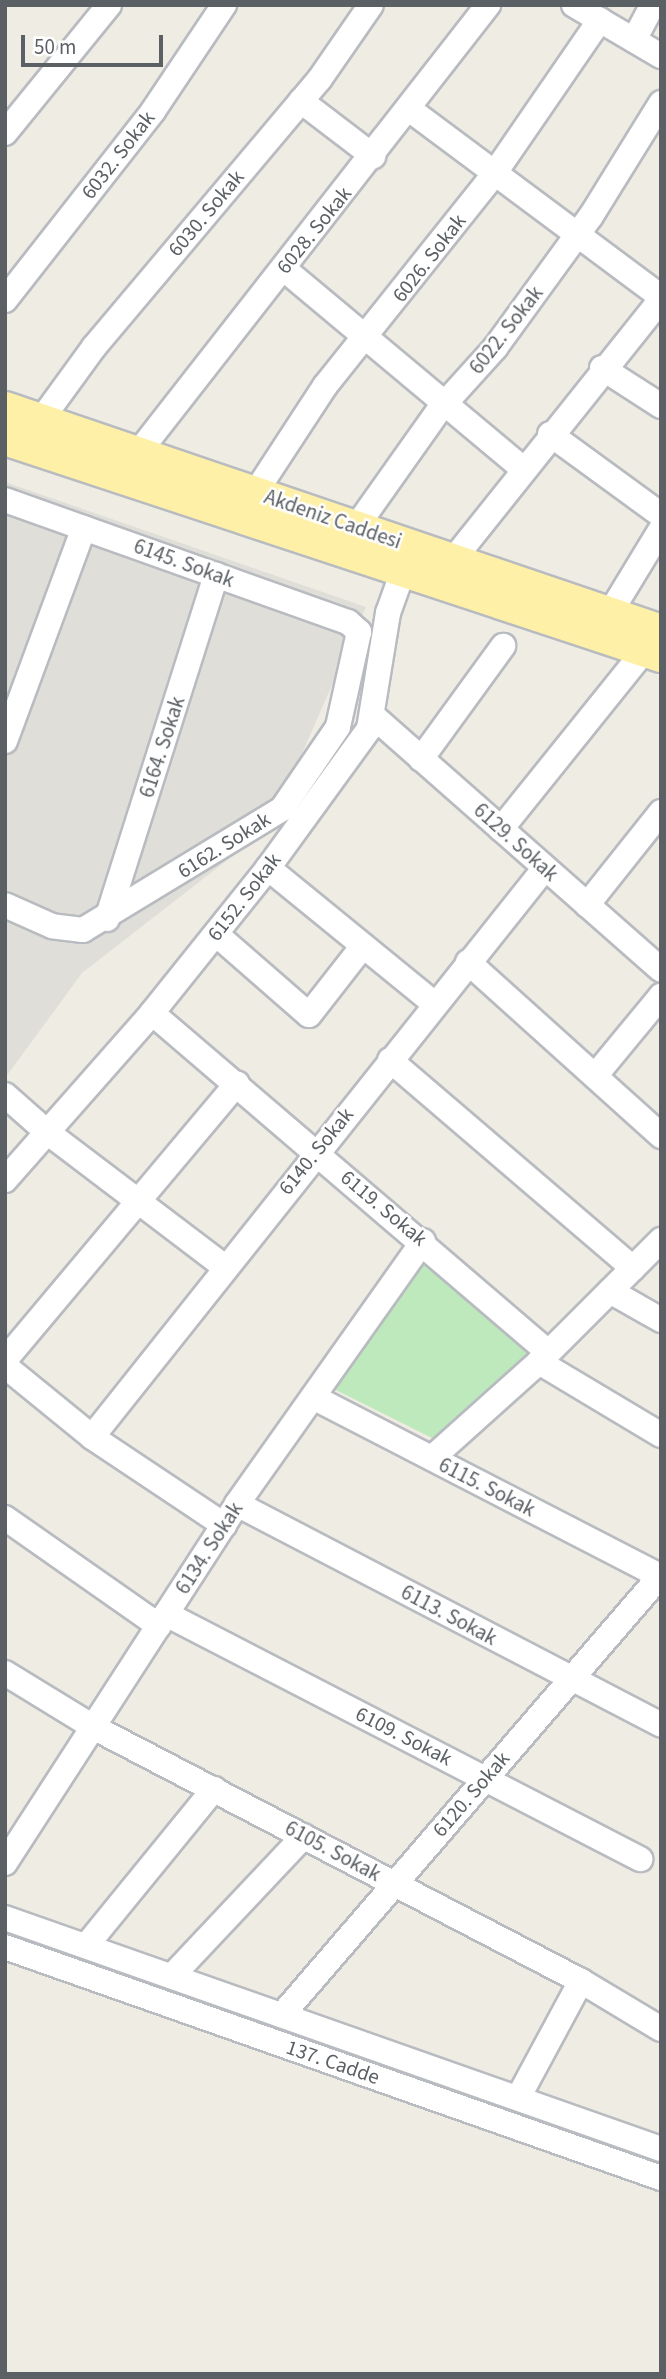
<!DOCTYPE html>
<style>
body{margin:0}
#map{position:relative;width:666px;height:2379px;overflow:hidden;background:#efece3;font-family:"Source Sans 3",sans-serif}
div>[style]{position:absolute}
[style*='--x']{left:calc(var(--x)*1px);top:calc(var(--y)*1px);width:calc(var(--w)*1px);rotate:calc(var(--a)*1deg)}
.industrial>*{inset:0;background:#e0ded8}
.green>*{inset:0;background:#bee9bd}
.roads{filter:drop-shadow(2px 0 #b8bbc0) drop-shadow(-2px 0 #b8bbc0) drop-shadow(0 2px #b8bbc0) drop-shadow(0 -2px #b8bbc0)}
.minor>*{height:24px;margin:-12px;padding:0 12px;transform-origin:12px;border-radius:12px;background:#fff}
.major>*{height:32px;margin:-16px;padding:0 16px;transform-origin:16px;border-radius:16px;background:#fff0a8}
span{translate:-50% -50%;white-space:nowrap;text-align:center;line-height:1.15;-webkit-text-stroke:5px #fff;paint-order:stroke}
.street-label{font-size:21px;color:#5b6065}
.frame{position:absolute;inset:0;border:7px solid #5b6065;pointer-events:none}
.scale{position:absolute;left:21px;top:35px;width:142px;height:32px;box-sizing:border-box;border:4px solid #5b6065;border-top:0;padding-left:9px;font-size:21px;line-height:24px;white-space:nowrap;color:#5b6065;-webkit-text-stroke:5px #fff;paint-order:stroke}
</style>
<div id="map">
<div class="industrial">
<div style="clip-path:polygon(5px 482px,366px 607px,270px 827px,82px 973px,5px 1078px)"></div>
</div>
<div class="green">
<div style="clip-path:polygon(425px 1251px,534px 1350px,436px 1440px,332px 1388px)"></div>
</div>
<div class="roads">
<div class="minor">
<div style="--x:574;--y:5;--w:101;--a:30.4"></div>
<div style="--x:634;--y:40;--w:40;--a:-62"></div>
<div style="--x:301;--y:101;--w:91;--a:37.4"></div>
<div style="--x:409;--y:109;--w:314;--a:36.7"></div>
<div style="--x:5;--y:133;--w:165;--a:-50.9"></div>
<div style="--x:284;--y:269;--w:310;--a:39.9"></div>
<div style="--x:5;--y:300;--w:240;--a:-51.9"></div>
<div style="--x:153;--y:111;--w:128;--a:-56.2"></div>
<div style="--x:602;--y:368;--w:70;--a:32.8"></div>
<div style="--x:41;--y:420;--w:90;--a:-54"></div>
<div style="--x:94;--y:347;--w:349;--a:-49.9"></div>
<div style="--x:319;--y:80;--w:91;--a:-55.3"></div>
<div style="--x:550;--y:434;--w:137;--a:36.1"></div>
<div style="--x:138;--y:453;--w:569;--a:-52"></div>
<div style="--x:255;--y:493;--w:128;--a:-56.8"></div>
<div style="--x:325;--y:386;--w:271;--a:-51.4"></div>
<div style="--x:494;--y:174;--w:187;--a:-55.5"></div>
<div style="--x:5;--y:500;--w:364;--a:19.6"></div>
<div style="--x:348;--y:622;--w:15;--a:42"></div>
<div style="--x:359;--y:632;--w:97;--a:102.5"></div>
<div style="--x:338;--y:727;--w:99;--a:124.3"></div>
<div style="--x:282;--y:809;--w:233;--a:148.7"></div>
<div style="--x:83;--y:930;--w:31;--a:-173"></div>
<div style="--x:52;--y:926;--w:51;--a:-155.9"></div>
<div style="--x:347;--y:540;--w:159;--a:-54.7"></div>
<div style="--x:439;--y:410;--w:84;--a:-47.9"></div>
<div style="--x:495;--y:348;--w:163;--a:-54"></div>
<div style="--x:591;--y:216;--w:133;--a:-58.2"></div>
<div style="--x:453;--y:560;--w:334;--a:-51.4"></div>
<div style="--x:610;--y:613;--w:98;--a:-58.7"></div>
<div style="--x:372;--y:715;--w:385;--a:41.4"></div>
<div style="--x:5;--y:741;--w:227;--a:-69.7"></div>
<div style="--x:421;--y:759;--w:140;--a:-54"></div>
<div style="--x:501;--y:829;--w:228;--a:-51.2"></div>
<div style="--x:268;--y:868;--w:215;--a:39.2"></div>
<div style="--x:587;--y:905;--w:119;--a:-51.5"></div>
<div style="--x:107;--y:919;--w:361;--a:-72.4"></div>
<div style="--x:216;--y:934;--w:123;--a:41.1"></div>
<div style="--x:309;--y:1015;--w:88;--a:-52"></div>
<div style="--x:468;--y:962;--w:260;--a:42"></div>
<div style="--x:152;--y:1013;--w:521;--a:40.57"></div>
<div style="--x:390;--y:1060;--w:320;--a:40.6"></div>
<div style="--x:595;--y:1076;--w:104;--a:-50.5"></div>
<div style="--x:5;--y:1095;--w:56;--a:41.4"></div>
<div style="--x:47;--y:1132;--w:223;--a:37.2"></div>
<div style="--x:5;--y:1180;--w:222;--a:-48.6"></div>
<div style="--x:152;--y:1013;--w:186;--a:-51.3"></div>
<div style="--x:268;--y:868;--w:172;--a:-54"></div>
<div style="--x:369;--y:729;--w:118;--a:-80.7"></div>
<div style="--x:388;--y:613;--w:45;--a:-70.3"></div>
<div style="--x:610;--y:1291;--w:59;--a:29.6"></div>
<div style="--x:5;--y:1360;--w:361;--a:-50"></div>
<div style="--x:539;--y:1362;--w:142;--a:30.9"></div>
<div style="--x:5;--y:1366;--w:112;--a:39.2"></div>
<div style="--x:92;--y:1437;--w:159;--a:33.7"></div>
<div style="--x:313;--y:1397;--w:392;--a:27.3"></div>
<div style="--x:92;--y:1437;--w:727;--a:-51.48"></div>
<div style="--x:432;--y:1458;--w:144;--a:-41.9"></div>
<div style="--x:539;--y:1362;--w:173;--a:-45"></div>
<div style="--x:237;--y:1504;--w:478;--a:27.5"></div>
<div style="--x:5;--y:1518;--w:188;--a:35"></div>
<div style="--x:166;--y:1614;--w:534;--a:27.33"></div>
<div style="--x:5;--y:1673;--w:103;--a:31.5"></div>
<div style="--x:93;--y:1727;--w:550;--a:27.5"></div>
<div style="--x:581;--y:1981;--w:93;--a:31"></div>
<div style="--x:5;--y:1863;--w:427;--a:-57.1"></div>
<div style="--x:237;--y:1504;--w:322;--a:-54.7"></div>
<div style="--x:5;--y:1918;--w:695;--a:19.4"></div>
<div style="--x:86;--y:1946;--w:203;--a:-50.8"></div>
<div style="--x:5;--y:1947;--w:695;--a:19.4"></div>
<div style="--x:172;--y:1976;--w:192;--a:-46.7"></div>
<div style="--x:282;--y:2015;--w:581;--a:-49.26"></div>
<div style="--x:518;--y:2098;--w:133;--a:-61.7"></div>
</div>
<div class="major">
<div style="--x:5;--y:408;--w:693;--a:18.77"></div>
<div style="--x:5;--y:439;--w:691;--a:18.3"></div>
</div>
</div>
<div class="street-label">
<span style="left:118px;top:155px;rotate:-52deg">6032. Sokak</span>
<span style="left:206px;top:213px;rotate:-50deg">6030. Sokak</span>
<span style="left:314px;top:230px;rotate:-51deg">6028. Sokak</span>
<span style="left:429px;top:258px;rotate:-52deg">6026. Sokak</span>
<span style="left:506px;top:330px;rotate:-52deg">6022. Sokak</span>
<span style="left:333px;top:519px;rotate:19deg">Akdeniz Caddesi</span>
<span style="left:184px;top:563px;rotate:20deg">6145. Sokak</span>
<span style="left:162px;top:747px;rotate:-72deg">6164. Sokak</span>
<span style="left:516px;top:842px;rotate:42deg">6129. Sokak</span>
<span style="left:224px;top:845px;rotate:-32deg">6162. Sokak</span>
<span style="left:244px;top:897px;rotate:-52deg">6152. Sokak</span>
<span style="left:316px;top:1151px;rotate:-51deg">6140. Sokak</span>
<span style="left:384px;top:1208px;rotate:40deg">6119. Sokak</span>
<span style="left:487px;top:1487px;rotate:27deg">6115. Sokak</span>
<span style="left:209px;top:1548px;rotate:-57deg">6134. Sokak</span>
<span style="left:449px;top:1615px;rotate:28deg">6113. Sokak</span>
<span style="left:404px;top:1736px;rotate:27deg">6109. Sokak</span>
<span style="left:471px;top:1794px;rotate:-49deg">6120. Sokak</span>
<span style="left:333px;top:1851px;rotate:28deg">6105. Sokak</span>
<span style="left:333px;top:2062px;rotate:19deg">137. Cadde</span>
</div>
<div class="frame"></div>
<div class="scale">50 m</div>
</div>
